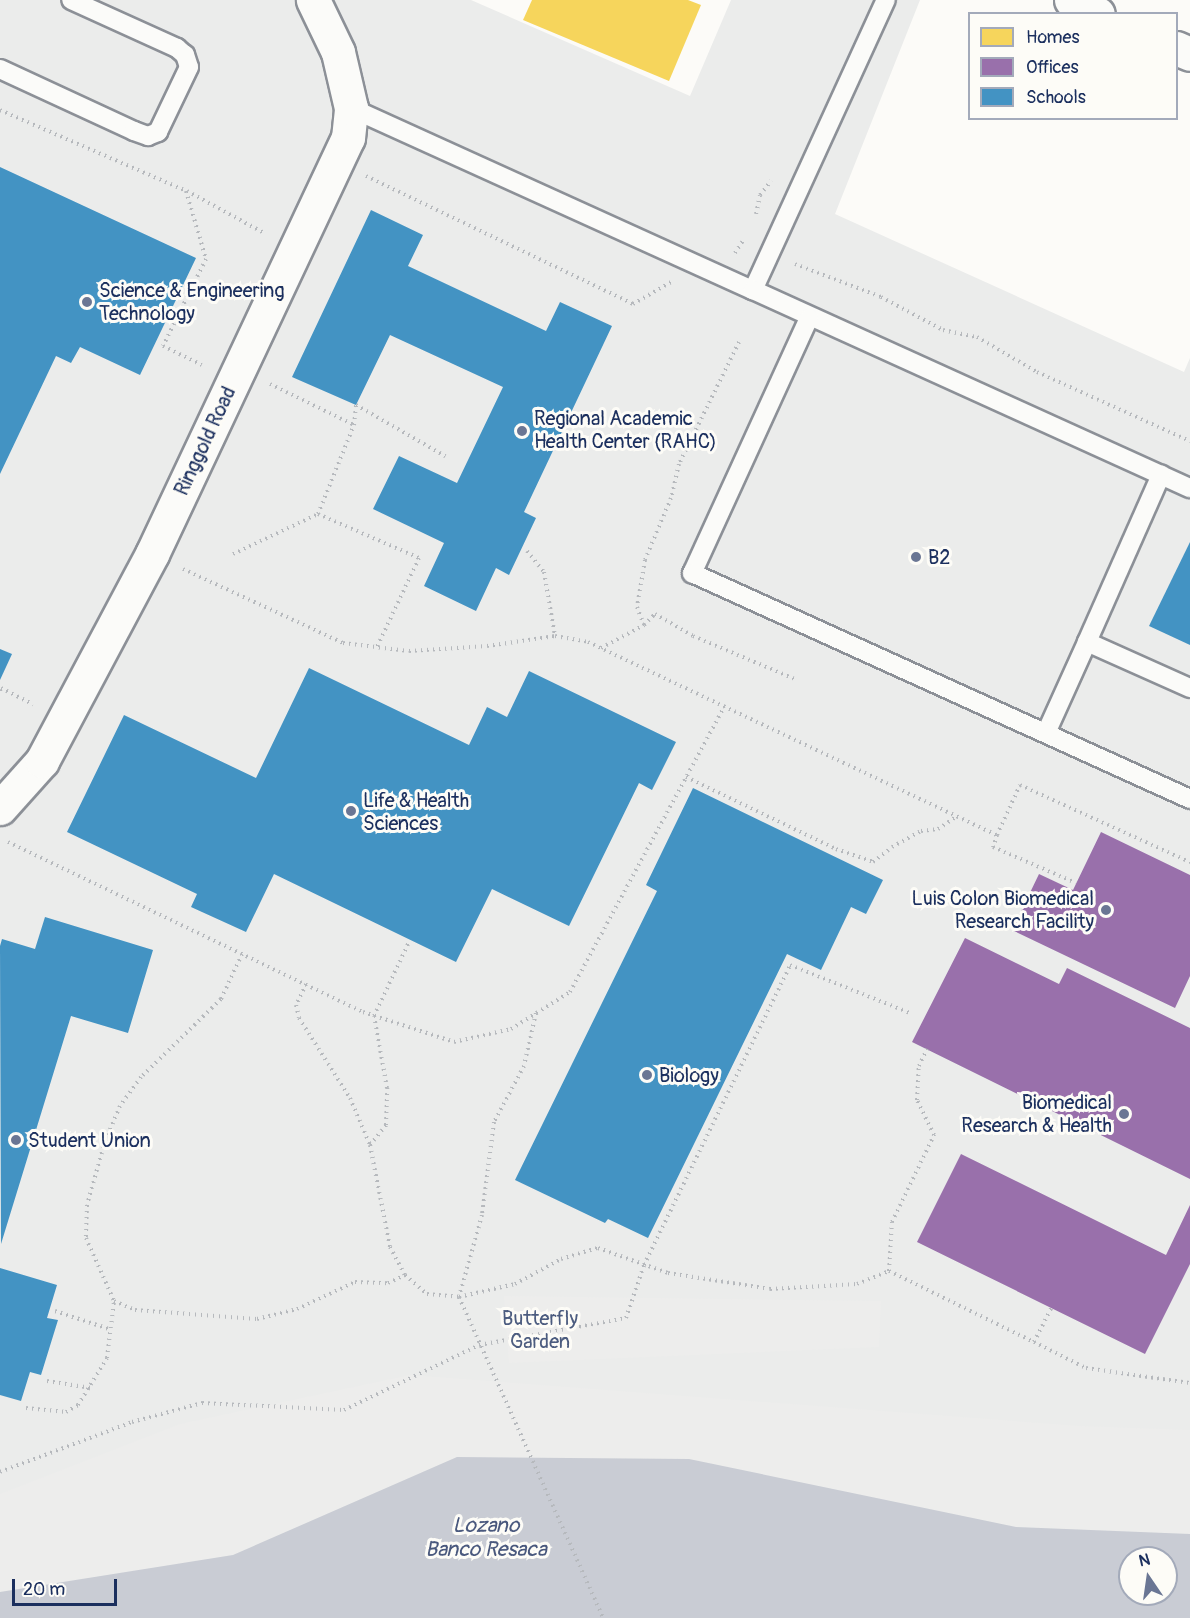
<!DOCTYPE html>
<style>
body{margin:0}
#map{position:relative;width:1190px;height:1618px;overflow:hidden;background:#fcfbf8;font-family:Pangolin,sans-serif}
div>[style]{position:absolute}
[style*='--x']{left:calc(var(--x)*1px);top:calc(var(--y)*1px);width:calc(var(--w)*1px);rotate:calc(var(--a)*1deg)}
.built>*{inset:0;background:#ebeceb}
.green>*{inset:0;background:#ededec}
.water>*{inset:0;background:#c9ccd4}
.homes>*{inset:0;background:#f6d55c}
.offices>*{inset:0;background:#9970ab}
.schools>*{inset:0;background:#4393c3}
.path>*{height:4px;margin-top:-2px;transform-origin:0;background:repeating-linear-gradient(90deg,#b6b9bd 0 1.5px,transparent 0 6px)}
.roads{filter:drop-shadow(2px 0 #8c9097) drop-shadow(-2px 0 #8c9097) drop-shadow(0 2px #8c9097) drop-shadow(0 -2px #8c9097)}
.service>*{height:18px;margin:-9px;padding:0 9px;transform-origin:9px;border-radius:9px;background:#fbfbf9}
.tertiary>*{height:33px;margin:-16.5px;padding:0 16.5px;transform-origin:16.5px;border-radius:16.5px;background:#fbfbf9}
.secondary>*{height:33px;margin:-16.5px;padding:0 16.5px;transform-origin:16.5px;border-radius:16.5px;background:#fbfbf9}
.dots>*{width:16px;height:16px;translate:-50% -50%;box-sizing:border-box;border:3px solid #fdfcf7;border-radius:50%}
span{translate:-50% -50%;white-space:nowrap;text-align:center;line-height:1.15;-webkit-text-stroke:6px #fdfcf7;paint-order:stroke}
.poi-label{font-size:20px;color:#1b2f5e}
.left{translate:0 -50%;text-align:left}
.right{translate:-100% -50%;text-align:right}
.street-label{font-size:20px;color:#1b2f5e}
.park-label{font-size:20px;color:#4c5c7f}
.water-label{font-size:21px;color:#49587d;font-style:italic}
.legend{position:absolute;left:968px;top:12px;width:210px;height:108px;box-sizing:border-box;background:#fdfcf7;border:2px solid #a3aaba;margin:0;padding:8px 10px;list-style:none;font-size:18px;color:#1b2f5e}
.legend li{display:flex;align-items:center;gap:12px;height:30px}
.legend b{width:30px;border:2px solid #a3aaba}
.north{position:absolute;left:1118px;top:1546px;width:60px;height:60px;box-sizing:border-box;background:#fdfcf7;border:2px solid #a3aaba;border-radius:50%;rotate:347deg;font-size:16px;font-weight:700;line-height:24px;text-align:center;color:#1b2f5e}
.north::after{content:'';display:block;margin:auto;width:21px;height:27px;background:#6a7694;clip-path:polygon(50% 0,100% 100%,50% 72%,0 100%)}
.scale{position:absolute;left:12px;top:1579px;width:105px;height:27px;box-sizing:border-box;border:3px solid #1b2f5e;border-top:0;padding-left:8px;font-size:18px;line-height:21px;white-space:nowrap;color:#1b2f5e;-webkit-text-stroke:4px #fdfcf7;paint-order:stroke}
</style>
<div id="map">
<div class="built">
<div style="clip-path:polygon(evenodd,0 0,471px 0,690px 96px,731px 0,920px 0,835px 214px,1184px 372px,1190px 358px,1190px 1618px,0 1618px,0 0,1130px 1558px,1166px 1558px,1166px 1594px,1130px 1594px,1130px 1558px)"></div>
</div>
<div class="green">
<div style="clip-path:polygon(504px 1296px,881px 1301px,879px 1347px,509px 1363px)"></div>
<div style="clip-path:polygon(410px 1375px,1080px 1426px,1190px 1430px,1190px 1534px,1016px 1527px,689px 1459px,457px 1457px,233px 1555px,0 1592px,0 1494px,180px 1424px)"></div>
</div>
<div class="water">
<div style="clip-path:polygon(evenodd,457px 1457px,689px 1459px,1016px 1527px,1190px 1534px,1190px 1618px,0 1618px,0 1592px,233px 1555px,457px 1457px,1130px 1558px,1166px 1558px,1166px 1594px,1130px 1594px,1130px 1558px)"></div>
</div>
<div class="homes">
<div style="clip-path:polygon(532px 0,688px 0,701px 5px,669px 81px,523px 20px)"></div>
</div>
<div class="offices">
<div style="clip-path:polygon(1101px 832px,1190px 875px,1190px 976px,1175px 1008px,1012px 930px,1039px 874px,1073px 890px)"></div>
<div style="clip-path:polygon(965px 938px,1059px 984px,1067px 968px,1190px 1028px,1190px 1179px,912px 1042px)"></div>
<div style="clip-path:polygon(961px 1154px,1166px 1255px,1190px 1205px,1190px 1264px,1145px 1354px,917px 1242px)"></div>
</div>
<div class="schools">
<div style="clip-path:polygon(0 167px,196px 258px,140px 375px,80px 347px,71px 363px,56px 356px,0 474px)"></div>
<div style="clip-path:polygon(371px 210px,423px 235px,408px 266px,546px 331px,560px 302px,612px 326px,524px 512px,536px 518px,509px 575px,496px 568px,476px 611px,424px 586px,444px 543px,373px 509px,399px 456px,457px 483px,503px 387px,390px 335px,356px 405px,292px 377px)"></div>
<div style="clip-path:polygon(1190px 542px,1190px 645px,1149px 626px)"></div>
<div style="clip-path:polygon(0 649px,12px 654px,0 680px)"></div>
<div style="clip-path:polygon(309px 668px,469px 745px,487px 707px,507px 717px,529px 671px,676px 742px,652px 790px,639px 783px,569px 926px,492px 889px,456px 962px,274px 874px,246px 932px,191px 907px,197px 894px,67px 832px,124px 715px,256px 778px)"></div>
<div style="clip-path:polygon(693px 788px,883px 880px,866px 914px,851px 907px,821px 970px,787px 954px,648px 1238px,608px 1219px,605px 1223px,515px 1180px,657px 891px,646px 885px)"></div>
<div style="clip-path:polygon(45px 917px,153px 950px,128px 1033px,71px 1016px,1px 1244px,0 946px,2px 939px,35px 949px)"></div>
<div style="clip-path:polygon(0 1268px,57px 1285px,47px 1318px,58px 1320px,41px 1375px,30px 1372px,21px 1401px,0 1395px)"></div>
</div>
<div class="path">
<div style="--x:0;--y:110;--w:203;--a:23.5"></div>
<div style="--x:186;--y:191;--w:71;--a:73.6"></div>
<div style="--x:206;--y:259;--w:97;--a:116.3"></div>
<div style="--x:163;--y:346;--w:43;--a:26"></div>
<div style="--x:366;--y:176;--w:296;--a:25.6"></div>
<div style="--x:633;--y:304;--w:44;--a:-30.1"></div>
<div style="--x:187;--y:191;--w:88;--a:28.6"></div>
<div style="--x:756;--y:214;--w:19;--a:-78"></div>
<div style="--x:760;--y:195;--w:18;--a:-52"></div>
<div style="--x:735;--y:253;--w:17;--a:-57"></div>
<div style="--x:795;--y:264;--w:92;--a:21"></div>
<div style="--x:881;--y:297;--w:70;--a:28"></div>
<div style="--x:943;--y:330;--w:35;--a:12"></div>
<div style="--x:977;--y:337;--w:69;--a:30.3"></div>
<div style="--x:1037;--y:372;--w:168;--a:24.3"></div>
<div style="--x:739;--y:342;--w:136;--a:116.2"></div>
<div style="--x:679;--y:464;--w:35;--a:103"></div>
<div style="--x:671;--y:498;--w:67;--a:112.8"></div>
<div style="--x:645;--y:560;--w:48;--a:99.7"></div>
<div style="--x:637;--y:607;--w:19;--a:69"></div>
<div style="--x:644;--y:625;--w:16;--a:-45"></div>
<div style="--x:655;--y:614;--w:44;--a:30.1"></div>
<div style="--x:693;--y:636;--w:113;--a:22.9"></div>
<div style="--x:270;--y:384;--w:93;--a:26"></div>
<div style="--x:318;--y:514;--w:110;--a:23.5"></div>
<div style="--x:419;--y:558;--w:98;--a:115.3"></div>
<div style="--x:527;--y:551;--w:27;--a:51"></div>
<div style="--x:544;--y:572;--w:65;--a:80.2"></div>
<div style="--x:233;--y:554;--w:94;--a:-25.2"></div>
<div style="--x:318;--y:514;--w:96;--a:-68"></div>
<div style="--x:354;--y:425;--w:20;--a:-84"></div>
<div style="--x:356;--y:405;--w:103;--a:29.8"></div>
<div style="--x:183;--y:569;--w:176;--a:24.8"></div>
<div style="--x:343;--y:643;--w:66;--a:6.9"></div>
<div style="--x:409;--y:651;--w:78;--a:-3.7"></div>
<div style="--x:487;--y:646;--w:69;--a:-8.4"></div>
<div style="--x:555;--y:636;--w:34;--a:10"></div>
<div style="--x:588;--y:642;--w:452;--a:25.3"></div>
<div style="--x:997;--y:835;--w:55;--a:-65.3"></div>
<div style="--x:1020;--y:785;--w:187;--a:24.4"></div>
<div style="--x:601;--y:648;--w:49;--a:-28.1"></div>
<div style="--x:0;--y:691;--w:3;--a:-72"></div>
<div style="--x:1;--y:688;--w:36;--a:27"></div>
<div style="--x:686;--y:777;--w:166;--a:25.6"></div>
<div style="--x:836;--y:849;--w:39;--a:19"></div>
<div style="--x:873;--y:862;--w:24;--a:-38"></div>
<div style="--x:892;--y:847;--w:33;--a:-29"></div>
<div style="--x:921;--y:831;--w:17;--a:-7"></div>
<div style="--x:938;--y:829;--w:23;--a:-34"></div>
<div style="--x:997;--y:835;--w:13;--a:108"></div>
<div style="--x:993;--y:847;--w:90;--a:23.4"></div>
<div style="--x:8;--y:842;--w:394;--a:25.6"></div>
<div style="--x:363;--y:1012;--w:96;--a:18.2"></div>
<div style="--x:454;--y:1042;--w:58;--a:-12.8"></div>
<div style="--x:511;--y:1029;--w:70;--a:-32.1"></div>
<div style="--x:570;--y:992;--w:324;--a:-61.6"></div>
<div style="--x:242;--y:954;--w:50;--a:115"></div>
<div style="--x:221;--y:999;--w:112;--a:135.7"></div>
<div style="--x:141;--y:1077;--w:36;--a:126"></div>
<div style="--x:120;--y:1106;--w:38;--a:113"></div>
<div style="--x:105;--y:1141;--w:66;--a:105.7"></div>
<div style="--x:87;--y:1205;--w:33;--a:92"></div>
<div style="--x:86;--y:1238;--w:69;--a:66"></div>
<div style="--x:114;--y:1301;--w:23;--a:23"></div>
<div style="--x:135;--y:1310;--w:122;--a:4.2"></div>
<div style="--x:257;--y:1319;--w:41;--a:-14"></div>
<div style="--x:297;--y:1309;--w:64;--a:-25"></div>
<div style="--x:355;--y:1282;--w:33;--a:2"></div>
<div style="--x:388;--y:1283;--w:19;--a:-25"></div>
<div style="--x:306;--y:984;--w:23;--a:115"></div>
<div style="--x:296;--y:1005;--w:13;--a:77"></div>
<div style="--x:299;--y:1018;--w:95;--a:57.5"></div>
<div style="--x:350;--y:1098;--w:51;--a:66.9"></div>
<div style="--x:370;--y:1145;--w:104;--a:78.9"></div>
<div style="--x:390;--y:1247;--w:32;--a:62"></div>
<div style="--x:405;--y:1275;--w:29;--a:41"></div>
<div style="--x:427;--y:1294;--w:32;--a:5"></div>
<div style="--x:459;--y:1297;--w:352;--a:65.8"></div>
<div style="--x:536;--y:1013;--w:54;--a:102.8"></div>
<div style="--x:524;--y:1066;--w:64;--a:118.2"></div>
<div style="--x:494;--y:1122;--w:94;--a:97.4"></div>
<div style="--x:482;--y:1215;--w:85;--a:105.7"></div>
<div style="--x:459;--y:1297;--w:57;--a:-13.1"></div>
<div style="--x:515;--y:1284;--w:52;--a:-28.5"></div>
<div style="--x:561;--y:1259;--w:39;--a:-17"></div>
<div style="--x:598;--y:1248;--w:74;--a:19.7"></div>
<div style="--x:668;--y:1273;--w:103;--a:8.9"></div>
<div style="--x:770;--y:1289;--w:87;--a:-3.3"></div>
<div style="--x:857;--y:1284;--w:35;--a:-22"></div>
<div style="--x:889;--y:1271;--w:161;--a:26.1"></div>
<div style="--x:1034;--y:1342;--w:38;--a:-63"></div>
<div style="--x:370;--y:1145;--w:26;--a:-51"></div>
<div style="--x:386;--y:1125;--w:37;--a:-88"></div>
<div style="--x:387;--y:1088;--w:73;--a:-100.2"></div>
<div style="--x:374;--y:1016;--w:80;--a:-64.7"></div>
<div style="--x:889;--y:1271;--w:49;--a:-86.5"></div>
<div style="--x:892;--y:1222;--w:97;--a:-64.2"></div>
<div style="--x:934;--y:1135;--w:39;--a:-116"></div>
<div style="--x:917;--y:1100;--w:34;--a:-87"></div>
<div style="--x:919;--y:1066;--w:19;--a:-65"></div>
<div style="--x:55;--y:1311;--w:57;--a:18.4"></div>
<div style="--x:1034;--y:1342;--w:58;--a:26.6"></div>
<div style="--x:1086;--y:1368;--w:105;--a:8.2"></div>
<div style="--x:47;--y:1381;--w:45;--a:9"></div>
<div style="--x:26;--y:1408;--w:40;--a:5.7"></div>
<div style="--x:66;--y:1412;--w:14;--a:-30"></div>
<div style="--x:78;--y:1405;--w:55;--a:-58.3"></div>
<div style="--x:107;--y:1358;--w:57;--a:-83"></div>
<div style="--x:0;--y:1472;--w:141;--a:-20.7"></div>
<div style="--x:132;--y:1422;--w:73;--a:-15.2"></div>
<div style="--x:202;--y:1403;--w:142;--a:2.8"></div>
<div style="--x:344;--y:1410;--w:150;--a:-25.7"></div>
<div style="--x:479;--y:1345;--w:149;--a:-10.4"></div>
<div style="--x:626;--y:1318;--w:56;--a:-71.2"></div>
<div style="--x:644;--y:1265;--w:334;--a:-64"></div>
<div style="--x:790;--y:965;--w:129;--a:21.8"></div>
</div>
<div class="roads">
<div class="service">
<div style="--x:0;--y:69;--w:148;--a:24.8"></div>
<div style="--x:134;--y:131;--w:15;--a:20"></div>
<div style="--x:148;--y:136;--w:11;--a:-22"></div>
<div style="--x:158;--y:132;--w:72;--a:-64.5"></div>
<div style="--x:189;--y:67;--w:13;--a:-108"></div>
<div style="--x:185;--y:55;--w:11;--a:-139"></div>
<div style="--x:177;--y:48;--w:116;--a:-155.6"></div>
<div style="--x:351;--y:108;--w:441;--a:24.4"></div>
<div style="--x:753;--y:290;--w:319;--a:-65.4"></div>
<div style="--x:753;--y:290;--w:480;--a:24.4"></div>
<div style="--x:809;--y:318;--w:281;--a:114.6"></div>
<div style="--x:692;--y:573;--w:547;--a:24.41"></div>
<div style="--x:1087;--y:642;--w:183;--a:-66.1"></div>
<div style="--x:1046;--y:733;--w:100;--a:-65.7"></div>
<div style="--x:1087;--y:642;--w:113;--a:24.1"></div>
</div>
<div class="tertiary">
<div style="--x:0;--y:808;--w:63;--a:-48.2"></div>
<div style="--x:42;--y:761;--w:234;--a:-62"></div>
<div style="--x:152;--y:554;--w:460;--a:-64.8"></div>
<div style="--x:348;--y:138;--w:30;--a:-84"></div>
<div style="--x:351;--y:108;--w:57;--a:-103.1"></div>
<div style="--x:338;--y:52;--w:58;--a:-115.7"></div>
</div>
<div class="secondary">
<div style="--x:1071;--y:0;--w:30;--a:27"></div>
<div style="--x:1176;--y:48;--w:15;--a:23"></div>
</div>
</div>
<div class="dots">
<div style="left:87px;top:302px;background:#6a7694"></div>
<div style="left:522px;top:431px;background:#6a7694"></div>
<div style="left:916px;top:557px;background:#6a7694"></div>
<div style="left:351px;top:811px;background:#6a7694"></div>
<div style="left:1106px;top:910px;background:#6a7694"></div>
<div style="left:647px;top:1075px;background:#6a7694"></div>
<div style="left:1124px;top:1114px;background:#6a7694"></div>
<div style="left:16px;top:1140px;background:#6a7694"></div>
</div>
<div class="poi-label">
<span class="left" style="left:99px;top:302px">Science &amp; Engineering<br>Technology</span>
<span class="left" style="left:534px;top:430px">Regional Academic<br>Health Center (RAHC)</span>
<span class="left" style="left:928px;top:557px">B2</span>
<span class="left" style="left:363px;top:812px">Life &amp; Health<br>Sciences</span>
<span class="right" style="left:1094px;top:910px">Luis Colon Biomedical<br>Research Facility</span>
<span class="left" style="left:659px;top:1075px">Biology</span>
<span class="right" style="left:1112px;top:1114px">Biomedical<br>Research &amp; Health</span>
<span class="left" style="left:28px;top:1140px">Student Union</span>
</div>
<div class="street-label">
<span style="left:205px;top:441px;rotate:-65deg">Ringgold Road</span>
</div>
<div class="park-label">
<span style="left:540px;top:1330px">Butterfly<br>Garden</span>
</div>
<div class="water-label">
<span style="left:486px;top:1538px">Lozano<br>Banco Resaca</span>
</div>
<ul class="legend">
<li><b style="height:16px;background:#f6d55c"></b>Homes</li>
<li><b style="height:16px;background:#9970ab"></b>Offices</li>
<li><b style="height:16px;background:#4393c3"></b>Schools</li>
</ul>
<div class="north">N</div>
<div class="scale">20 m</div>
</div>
